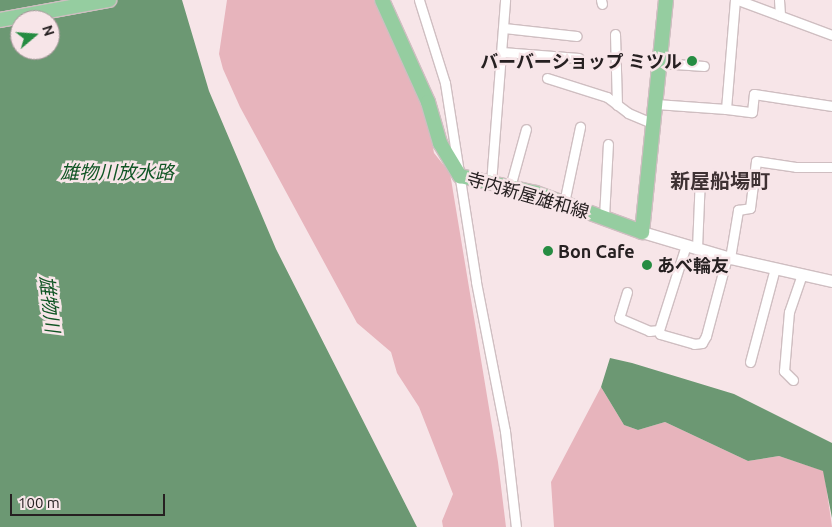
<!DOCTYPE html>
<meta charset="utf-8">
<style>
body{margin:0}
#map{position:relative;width:832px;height:527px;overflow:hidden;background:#f7e5e8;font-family:Ubuntu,"Noto Sans JP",sans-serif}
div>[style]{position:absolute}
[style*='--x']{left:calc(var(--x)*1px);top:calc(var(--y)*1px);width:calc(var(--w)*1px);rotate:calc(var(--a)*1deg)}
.green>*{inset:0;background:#e7b4bc}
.water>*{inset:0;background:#6c9873}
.roads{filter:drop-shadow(1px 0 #cfbec1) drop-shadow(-1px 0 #cfbec1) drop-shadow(0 1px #cfbec1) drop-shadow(0 -1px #cfbec1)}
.minor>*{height:9px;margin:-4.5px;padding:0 4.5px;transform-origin:4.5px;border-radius:4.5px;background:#fff}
.tertiary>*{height:11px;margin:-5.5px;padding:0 5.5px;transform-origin:5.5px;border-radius:5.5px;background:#fff}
.primary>*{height:14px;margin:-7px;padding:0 7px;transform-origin:7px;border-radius:7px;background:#95cda0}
.dots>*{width:14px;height:14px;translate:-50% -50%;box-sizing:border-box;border:2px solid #f7e5e8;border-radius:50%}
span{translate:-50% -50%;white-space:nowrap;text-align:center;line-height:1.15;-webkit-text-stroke:5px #f7e5e8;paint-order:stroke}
.poi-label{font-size:18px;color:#262021;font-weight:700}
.right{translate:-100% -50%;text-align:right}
.left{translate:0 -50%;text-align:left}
.street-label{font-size:18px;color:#262021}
.water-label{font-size:19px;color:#105524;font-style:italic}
.quarter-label{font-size:20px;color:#3e3133;font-weight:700}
.north{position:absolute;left:10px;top:10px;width:50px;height:50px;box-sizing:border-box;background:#f7e5e8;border:1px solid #a39698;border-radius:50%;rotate:72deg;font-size:14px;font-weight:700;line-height:20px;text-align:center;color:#262021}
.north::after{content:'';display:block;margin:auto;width:18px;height:22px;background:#268c42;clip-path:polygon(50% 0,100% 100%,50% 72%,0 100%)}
.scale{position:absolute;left:10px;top:494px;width:155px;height:22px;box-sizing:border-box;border:2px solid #262021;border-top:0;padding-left:6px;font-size:15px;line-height:18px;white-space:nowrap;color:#262021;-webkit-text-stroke:4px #f7e5e8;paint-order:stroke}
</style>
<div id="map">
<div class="green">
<div style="clip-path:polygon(227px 0,375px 0,425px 106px,434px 153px,450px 173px,498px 462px,506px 527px,443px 527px,442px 521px,453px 494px,419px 407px,397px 373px,391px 352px,357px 323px,240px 107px,223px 69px,219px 54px)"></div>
<div style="clip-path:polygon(601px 387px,624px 425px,638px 430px,665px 422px,748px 461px,779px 456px,824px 471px,832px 527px,554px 527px,551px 482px)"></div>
</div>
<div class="water">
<div style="clip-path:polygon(evenodd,0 0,182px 0,209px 91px,276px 249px,417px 527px,0 527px,0 0,20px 20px,50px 20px,50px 50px,20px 50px,20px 20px)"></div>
<div style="clip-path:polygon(610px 358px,632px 363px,734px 394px,832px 443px,832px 518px,823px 471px,779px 456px,748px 461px,665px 422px,638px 430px,624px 425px,601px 387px)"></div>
</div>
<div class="roads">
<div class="minor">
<div style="--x:419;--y:0;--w:87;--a:72.6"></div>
<div style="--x:445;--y:83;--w:201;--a:81.1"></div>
<div style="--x:476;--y:282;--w:152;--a:79"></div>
<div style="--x:505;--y:431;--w:97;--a:83.5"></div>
<div style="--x:601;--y:0;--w:4;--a:76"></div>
<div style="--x:738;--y:0;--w:100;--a:20.4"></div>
<div style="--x:779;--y:0;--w:16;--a:86"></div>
<div style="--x:504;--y:28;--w:73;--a:6.3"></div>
<div style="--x:615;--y:34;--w:71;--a:88.4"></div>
<div style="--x:502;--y:52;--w:77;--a:4.5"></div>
<div style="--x:660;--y:63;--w:44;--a:3.9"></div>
<div style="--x:547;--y:78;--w:63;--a:17.6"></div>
<div style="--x:607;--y:97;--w:26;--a:37"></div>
<div style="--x:628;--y:113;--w:28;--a:23"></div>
<div style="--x:656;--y:104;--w:70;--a:4.1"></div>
<div style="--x:726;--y:109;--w:109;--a:-85.3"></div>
<div style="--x:726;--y:109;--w:26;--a:7"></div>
<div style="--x:752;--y:112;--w:18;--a:-84"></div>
<div style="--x:754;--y:94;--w:79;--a:8.7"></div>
<div style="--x:491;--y:183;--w:184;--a:-85.6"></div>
<div style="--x:510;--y:187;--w:60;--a:-74.6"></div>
<div style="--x:564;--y:203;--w:78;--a:-78.1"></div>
<div style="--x:604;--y:217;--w:73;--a:-86.9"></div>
<div style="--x:686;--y:245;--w:89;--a:107.6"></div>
<div style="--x:659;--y:330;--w:4;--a:76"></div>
<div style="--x:660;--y:334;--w:35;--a:16"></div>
<div style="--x:694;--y:344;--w:8;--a:-7"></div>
<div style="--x:702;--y:343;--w:8;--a:-60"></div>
<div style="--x:706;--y:336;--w:82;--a:-75.1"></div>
<div style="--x:697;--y:248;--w:72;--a:-87.6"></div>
<div style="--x:730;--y:258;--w:49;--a:-80.5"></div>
<div style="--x:738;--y:210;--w:12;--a:-9"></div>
<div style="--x:750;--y:208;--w:47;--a:-82.7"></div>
<div style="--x:756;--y:161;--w:40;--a:8.5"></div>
<div style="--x:796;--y:167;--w:36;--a:0"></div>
<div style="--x:627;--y:292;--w:27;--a:107"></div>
<div style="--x:619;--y:318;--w:33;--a:23"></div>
<div style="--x:649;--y:331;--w:10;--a:-6"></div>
<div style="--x:750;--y:362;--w:97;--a:-75.1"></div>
<div style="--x:793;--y:380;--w:13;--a:-135"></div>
<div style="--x:784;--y:371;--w:59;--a:-85.2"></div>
<div style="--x:789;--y:312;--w:39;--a:-71"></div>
</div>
<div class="tertiary">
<div style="--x:642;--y:232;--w:92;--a:16.5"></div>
<div style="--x:730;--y:258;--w:105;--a:12.7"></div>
</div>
<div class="primary">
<div style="--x:382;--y:0;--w:112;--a:65.7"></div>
<div style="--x:428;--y:102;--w:43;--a:73.7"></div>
<div style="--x:440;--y:143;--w:39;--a:59"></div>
<div style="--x:460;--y:176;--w:78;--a:12.6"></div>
<div style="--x:536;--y:193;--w:113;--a:20.2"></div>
<div style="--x:642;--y:232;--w:233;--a:-84.1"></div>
<div style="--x:0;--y:20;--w:111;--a:-10.4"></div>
</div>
</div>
<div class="dots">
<div style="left:692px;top:61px;background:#268c42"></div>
<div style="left:548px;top:251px;background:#268c42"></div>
<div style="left:647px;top:265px;background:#268c42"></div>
</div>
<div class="poi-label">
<span class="right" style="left:682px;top:61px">バーバーショップ ミツル</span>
<span class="left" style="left:558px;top:251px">Bon Cafe</span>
<span class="left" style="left:657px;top:265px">あべ輪友</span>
</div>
<div class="street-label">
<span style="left:528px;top:195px;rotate:16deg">寺内新屋雄和線</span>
</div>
<div class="water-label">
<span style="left:117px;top:173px">雄物川放水路</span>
<span style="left:49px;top:304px;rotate:83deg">雄物川</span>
</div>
<div class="quarter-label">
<span style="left:720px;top:180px">新屋船場町</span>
</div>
<div class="north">N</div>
<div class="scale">100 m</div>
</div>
